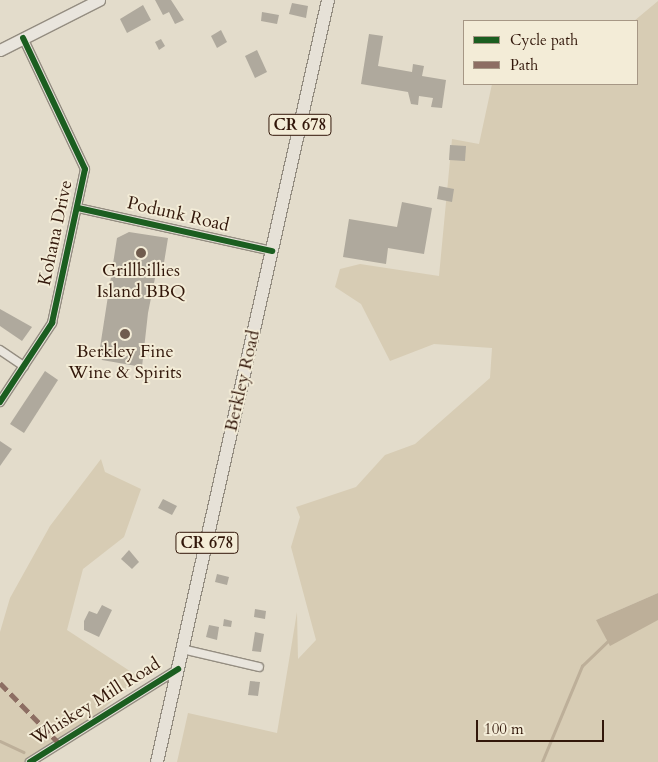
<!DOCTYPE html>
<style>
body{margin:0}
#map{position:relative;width:658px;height:762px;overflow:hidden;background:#e3dccb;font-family:Cardo,serif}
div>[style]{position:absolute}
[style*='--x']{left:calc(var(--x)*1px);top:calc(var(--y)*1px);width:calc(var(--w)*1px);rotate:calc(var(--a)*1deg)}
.green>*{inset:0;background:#d7ccb4}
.water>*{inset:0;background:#bdaf99}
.stream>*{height:2.5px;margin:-1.25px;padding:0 1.25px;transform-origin:1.25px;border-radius:1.25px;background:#bdaf99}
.building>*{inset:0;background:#afa99d}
.roads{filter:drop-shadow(1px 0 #948d81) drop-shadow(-1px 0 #948d81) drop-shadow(0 1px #948d81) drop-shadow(0 -1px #948d81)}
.minor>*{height:8px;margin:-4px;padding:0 4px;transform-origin:4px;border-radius:4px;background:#e9e5dd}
.secondary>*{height:11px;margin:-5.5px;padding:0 5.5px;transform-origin:5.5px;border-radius:5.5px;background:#e9e5dd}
.primary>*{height:12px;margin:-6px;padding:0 6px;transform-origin:6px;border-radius:6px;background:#e6e1d7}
.quiet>*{height:5px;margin-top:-2.5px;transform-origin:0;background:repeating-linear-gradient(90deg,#8d6e63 0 10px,transparent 0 15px)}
.cycleway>*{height:6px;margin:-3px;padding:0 3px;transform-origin:3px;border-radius:3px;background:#1b5e20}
.dots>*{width:14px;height:14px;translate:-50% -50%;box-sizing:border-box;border:2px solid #f3ecd7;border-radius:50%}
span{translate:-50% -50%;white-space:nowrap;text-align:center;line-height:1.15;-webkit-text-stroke:4px #f3ecd7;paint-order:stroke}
.shield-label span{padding:1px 4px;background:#f3ecd7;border:1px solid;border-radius:4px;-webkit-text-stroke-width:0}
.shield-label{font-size:16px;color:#32170a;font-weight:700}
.street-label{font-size:18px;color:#32170a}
.poi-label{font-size:18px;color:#32170a}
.legend{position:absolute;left:463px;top:20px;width:175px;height:65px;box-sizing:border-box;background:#f3ecd7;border:1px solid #a69785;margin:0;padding:6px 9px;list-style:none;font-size:15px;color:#32170a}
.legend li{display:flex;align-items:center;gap:10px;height:25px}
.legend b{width:25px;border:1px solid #a69785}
.scale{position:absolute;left:476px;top:720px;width:128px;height:22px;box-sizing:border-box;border:2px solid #32170a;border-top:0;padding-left:6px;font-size:15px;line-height:18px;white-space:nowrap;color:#32170a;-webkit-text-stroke:4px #f3ecd7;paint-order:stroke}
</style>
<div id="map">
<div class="green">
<div style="clip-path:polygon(658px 1px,658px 593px,596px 620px,658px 620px,658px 762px,177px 762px,188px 713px,277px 733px,297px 612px,298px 659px,316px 640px,291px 547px,300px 517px,296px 507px,356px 487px,385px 455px,415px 444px,490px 378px,492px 348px,434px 344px,390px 361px,361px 304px,335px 287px,340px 269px,360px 264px,439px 276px,452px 139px,479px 144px,492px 84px,637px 84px,634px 21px)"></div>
<div style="clip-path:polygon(101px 459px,105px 472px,141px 489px,124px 537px,83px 569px,67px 630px,139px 677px,75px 734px,25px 762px,0 762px,0 632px,10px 598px,50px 526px)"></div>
</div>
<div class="water">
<div style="clip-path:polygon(658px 593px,658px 620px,610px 646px,596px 620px)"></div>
</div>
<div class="stream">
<div style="--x:0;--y:741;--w:26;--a:25"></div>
<div style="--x:542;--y:762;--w:104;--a:-67.4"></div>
<div style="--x:582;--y:666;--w:36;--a:-44"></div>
</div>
<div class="building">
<div style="clip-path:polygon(155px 0,171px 0,184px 20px,175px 24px,169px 12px,163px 15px)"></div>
<div style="clip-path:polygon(292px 3px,308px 6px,306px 18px,289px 14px)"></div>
<div style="clip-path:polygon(143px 5px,151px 20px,127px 33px,120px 19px)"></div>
<div style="clip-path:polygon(262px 12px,279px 15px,277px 24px,261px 21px)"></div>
<div style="clip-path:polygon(221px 30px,227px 42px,217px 48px,211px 36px)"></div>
<div style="clip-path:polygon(369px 34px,383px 36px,378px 66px,412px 72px,413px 64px,424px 66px,422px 76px,446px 80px,442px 108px,431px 107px,433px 98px,419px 96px,418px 105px,411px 104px,408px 92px,361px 84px)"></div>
<div style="clip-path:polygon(161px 39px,165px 46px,159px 50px,155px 42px)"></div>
<div style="clip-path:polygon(257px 50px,267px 72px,255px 78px,245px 56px)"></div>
<div style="clip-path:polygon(450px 145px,466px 146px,465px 161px,449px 160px)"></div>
<div style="clip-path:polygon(439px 186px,454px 189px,452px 202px,437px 199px)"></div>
<div style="clip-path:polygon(402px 202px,432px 208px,424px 254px,388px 248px,386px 264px,343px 257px,349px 219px,397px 227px)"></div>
<div style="clip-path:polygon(129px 232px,168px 238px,163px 269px,156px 273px,148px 313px,142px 367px,102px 360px,99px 354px,117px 238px)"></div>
<div style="clip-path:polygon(0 309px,32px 327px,22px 341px,0 326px)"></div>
<div style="clip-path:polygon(45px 371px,58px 380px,24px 433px,10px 424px)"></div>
<div style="clip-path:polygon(0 441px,12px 449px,0 466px)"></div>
<div style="clip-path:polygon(163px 499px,177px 506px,172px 515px,158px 508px)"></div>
<div style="clip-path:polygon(129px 550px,139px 562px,132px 569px,121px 559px)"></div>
<div style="clip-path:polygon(217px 574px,229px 577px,227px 585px,215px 582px)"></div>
<div style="clip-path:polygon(102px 605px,112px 610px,99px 637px,84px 630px,84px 621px,89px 611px,97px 614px)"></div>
<div style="clip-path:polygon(255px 609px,266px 611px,265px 619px,254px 617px)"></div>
<div style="clip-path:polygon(224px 619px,232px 621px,231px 627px,223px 626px)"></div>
<div style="clip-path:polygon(209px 625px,219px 627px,217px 640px,206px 637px)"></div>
<div style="clip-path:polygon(255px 632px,264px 634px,261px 652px,252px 651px)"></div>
<div style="clip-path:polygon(250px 681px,260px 682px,258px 696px,248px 695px)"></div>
</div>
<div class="roads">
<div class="minor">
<div style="--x:78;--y:208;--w:199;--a:12.5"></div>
<div style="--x:0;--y:350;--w:29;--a:34"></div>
<div style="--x:0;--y:402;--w:95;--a:-56.6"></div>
<div style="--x:52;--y:323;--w:157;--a:-77.9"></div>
<div style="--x:85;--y:169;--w:145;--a:-115.3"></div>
<div style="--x:182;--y:649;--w:79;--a:13.2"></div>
<div style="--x:30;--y:762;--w:175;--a:-32.1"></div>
</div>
<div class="secondary">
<div style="--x:0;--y:50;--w:111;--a:-26.8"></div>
</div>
<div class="primary">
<div style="--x:157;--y:762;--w:781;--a:-77.35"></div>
</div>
</div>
<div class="quiet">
<div style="--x:0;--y:683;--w:84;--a:45.5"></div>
</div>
<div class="cycleway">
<div style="--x:78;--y:208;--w:199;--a:12.5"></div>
<div style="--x:0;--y:402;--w:95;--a:-56.6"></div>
<div style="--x:52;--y:323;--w:157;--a:-77.9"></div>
<div style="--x:85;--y:169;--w:145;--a:-115.3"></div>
<div style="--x:30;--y:762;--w:175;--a:-32.1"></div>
</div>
<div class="dots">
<div style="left:141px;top:253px;background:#705c4e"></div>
<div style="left:125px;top:334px;background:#705c4e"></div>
</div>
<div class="shield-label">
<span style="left:300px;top:125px">CR 678</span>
<span style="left:207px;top:543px">CR 678</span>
</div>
<div class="street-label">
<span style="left:178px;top:215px;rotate:13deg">Podunk Road</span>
<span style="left:56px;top:233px;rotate:-78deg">Kohana Drive</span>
<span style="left:243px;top:381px;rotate:-77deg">Berkley Road</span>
<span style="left:96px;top:702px;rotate:-32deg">Whiskey Mill Road</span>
</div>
<div class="poi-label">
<span style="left:141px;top:282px">Grillbillies<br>Island BBQ</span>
<span style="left:125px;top:363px">Berkley Fine<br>Wine &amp; Spirits</span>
</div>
<ul class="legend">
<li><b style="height:6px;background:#1b5e20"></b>Cycle path</li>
<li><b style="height:6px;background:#8d6e63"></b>Path</li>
</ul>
<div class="scale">100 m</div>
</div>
